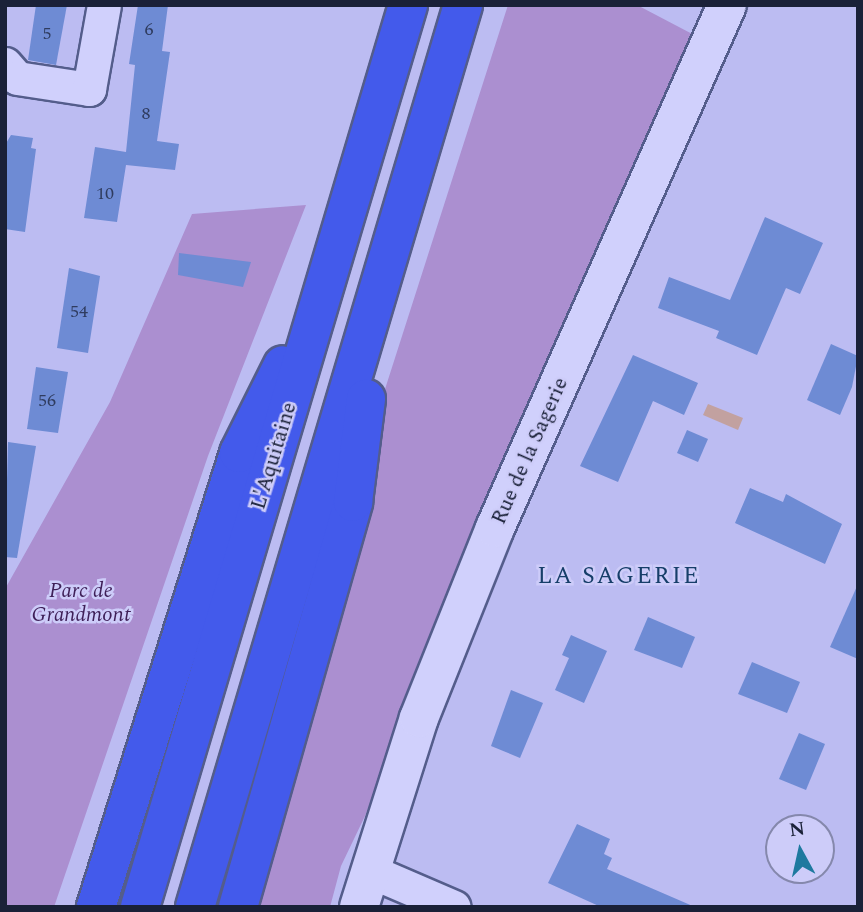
<!DOCTYPE html>
<style>
body{margin:0}
#map{position:relative;width:863px;height:912px;overflow:hidden;background:#bcbcf2;font-family:Spectral,serif}
div>[style]{position:absolute}
[style*='--x']{left:calc(var(--x)*1px);top:calc(var(--y)*1px);width:calc(var(--w)*1px);rotate:calc(var(--a)*1deg)}
.green>*{inset:0;background:#ab8fd0}
.water>*{inset:0;background:#c2a1a0}
.building>*{inset:0;background:#6e8bd4}
.roads{filter:drop-shadow(2px 0 #545d8b) drop-shadow(-2px 0 #545d8b) drop-shadow(0 2px #545d8b) drop-shadow(0 -2px #545d8b)}
.minor>*{height:33px;margin:-16.5px;padding:0 16.5px;transform-origin:16.5px;border-radius:16.5px;background:#d0d0fc}
.tertiary>*{height:38px;margin:-19px;padding:0 19px;transform-origin:19px;border-radius:19px;background:#d0d0fc}
.motorway>*{height:38px;margin:-19px;padding:0 19px;transform-origin:19px;border-radius:19px;background:#435aeb}
span{translate:-50% -50%;white-space:nowrap;text-align:center;line-height:1.15;-webkit-text-stroke:5px #cdccf9;paint-order:stroke}
.number-label{font-size:18px;color:#2f3c5f}
.number-label span{-webkit-text-stroke-width:0}
.street-label{font-size:21px;color:#1a2138}
.park-label{font-size:21px;color:#3e1f57;font-style:italic}
.quarter-label{font-size:24px;color:#163e69;letter-spacing:2px}
.frame{position:absolute;inset:0;border:7px solid #1a2138;pointer-events:none}
.north{position:absolute;left:765px;top:814px;width:70px;height:70px;box-sizing:border-box;background:#cdccf9;border:2px solid #8588ac;border-radius:50%;rotate:352deg;font-size:19px;font-weight:700;line-height:28px;text-align:center;color:#1a2138}
.north::after{content:'';display:block;margin:auto;width:24px;height:32px;background:#1e799f;clip-path:polygon(50% 0,100% 100%,50% 72%,0 100%)}
</style>
<div id="map">
<div class="green">
<div style="clip-path:polygon(508px 5px,637px 5px,698px 37px,498px 469px,365px 816px,341px 866px,330px 907px,247px 907px,362px 461px)"></div>
<div style="clip-path:polygon(306px 205px,208px 456px,54px 907px,5px 907px,5px 589px,110px 402px,192px 214px)"></div>
</div>
<div class="water">
<div style="clip-path:polygon(708px 404px,743px 418px,738px 430px,703px 415px)"></div>
</div>
<div class="building">
<div style="clip-path:polygon(36px 5px,67px 5px,56px 65px,28px 60px)"></div>
<div style="clip-path:polygon(138px 5px,168px 5px,162px 51px,170px 52px,157px 141px,179px 144px,175px 170px,126px 165px,117px 222px,84px 218px,95px 147px,126px 152px,135px 65px,129px 64px)"></div>
<div style="clip-path:polygon(11px 135px,33px 138px,31px 148px,36px 149px,25px 232px,5px 229px,5px 145px)"></div>
<div style="clip-path:polygon(765px 217px,823px 243px,800px 294px,786px 288px,757px 355px,716px 338px,719px 331px,658px 308px,669px 277px,730px 300px)"></div>
<div style="clip-path:polygon(179px 253px,251px 262px,243px 287px,178px 275px)"></div>
<div style="clip-path:polygon(69px 268px,100px 276px,88px 353px,57px 348px)"></div>
<div style="clip-path:polygon(831px 344px,858px 356px,852px 387px,840px 415px,807px 400px)"></div>
<div style="clip-path:polygon(633px 355px,698px 383px,684px 415px,653px 401px,618px 482px,580px 466px)"></div>
<div style="clip-path:polygon(36px 367px,68px 372px,58px 433px,27px 429px)"></div>
<div style="clip-path:polygon(687px 430px,708px 439px,698px 462px,677px 453px)"></div>
<div style="clip-path:polygon(8px 442px,36px 446px,17px 558px,5px 557px)"></div>
<div style="clip-path:polygon(750px 488px,783px 502px,786px 494px,842px 524px,825px 564px,735px 523px)"></div>
<div style="clip-path:polygon(858px 584px,858px 659px,830px 647px)"></div>
<div style="clip-path:polygon(648px 617px,695px 637px,682px 668px,634px 650px)"></div>
<div style="clip-path:polygon(571px 635px,607px 651px,584px 703px,555px 690px,569px 658px,562px 655px)"></div>
<div style="clip-path:polygon(752px 662px,800px 682px,787px 713px,738px 694px)"></div>
<div style="clip-path:polygon(511px 690px,543px 703px,520px 758px,491px 746px)"></div>
<div style="clip-path:polygon(799px 733px,825px 744px,806px 790px,779px 779px)"></div>
<div style="clip-path:polygon(577px 824px,610px 839px,604px 854px,612px 858px,607px 869px,695px 907px,601px 907px,548px 883px)"></div>
</div>
<div class="roads">
<div class="minor">
<div style="--x:5;--y:64;--w:18;--a:49"></div>
<div style="--x:17;--y:78;--w:73;--a:8.7"></div>
<div style="--x:89;--y:89;--w:85;--a:-79.9"></div>
<div style="--x:370;--y:871;--w:91;--a:23.2"></div>
</div>
<div class="tertiary">
<div style="--x:359;--y:907;--w:198;--a:-72.4"></div>
<div style="--x:419;--y:718;--w:205;--a:-68.2"></div>
<div style="--x:495;--y:528;--w:572;--a:-66.08"></div>
</div>
<div class="motorway">
<div style="--x:96;--y:907;--w:476;--a:-72.5"></div>
<div style="--x:239;--y:453;--w:98;--a:-63.4"></div>
<div style="--x:140;--y:907;--w:941;--a:-73.45"></div>
<div style="--x:195;--y:907;--w:941;--a:-73.45"></div>
<div style="--x:238;--y:907;--w:421;--a:-74.1"></div>
<div style="--x:353;--y:502;--w:104;--a:-82.8"></div>
</div>
</div>
<div class="number-label">
<span style="left:149px;top:30px">6</span>
<span style="left:47px;top:34px">5</span>
<span style="left:146px;top:114px">8</span>
<span style="left:105px;top:194px">10</span>
<span style="left:79px;top:312px">54</span>
<span style="left:47px;top:401px">56</span>
</div>
<div class="street-label">
<span style="left:530px;top:451px;rotate:-66deg">Rue de la Sagerie</span>
<span style="left:274px;top:456px;rotate:-73deg">L'Aquitaine</span>
</div>
<div class="park-label">
<span style="left:81px;top:603px">Parc de<br>Grandmont</span>
</div>
<div class="quarter-label">
<span style="left:619px;top:577px">LA SAGERIE</span>
</div>
<div class="frame"></div>
<div class="north">N</div>
</div>
